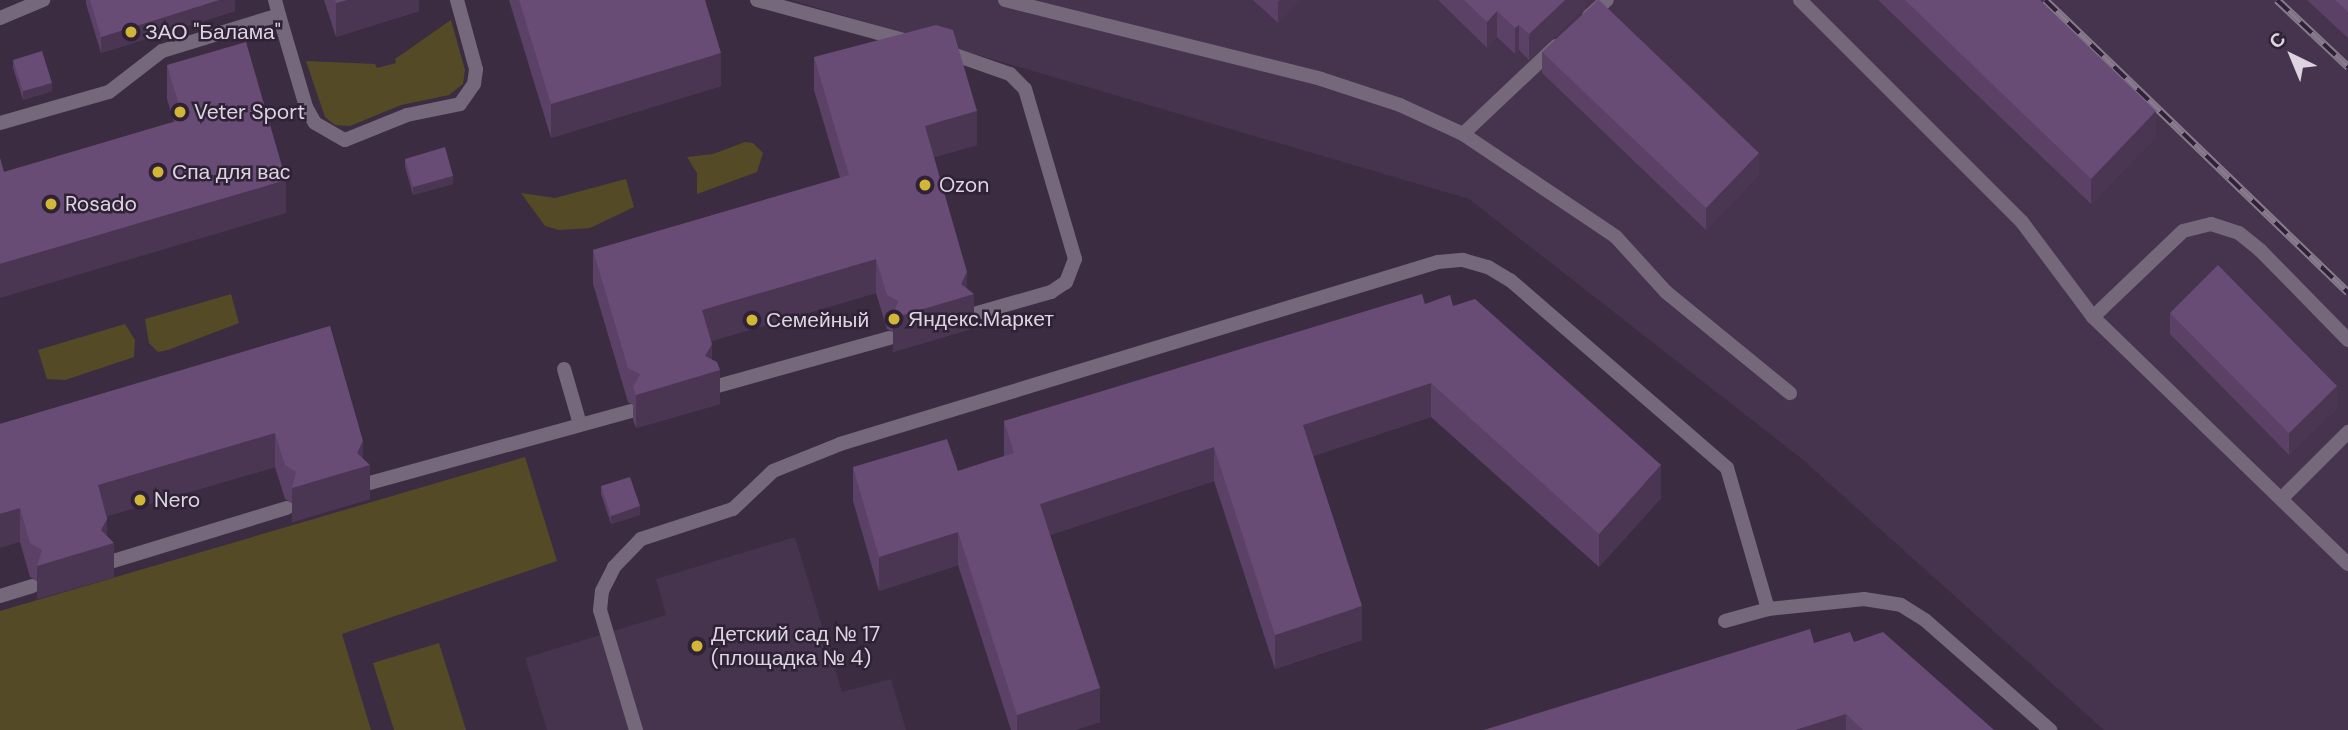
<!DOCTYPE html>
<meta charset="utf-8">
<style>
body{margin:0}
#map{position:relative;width:2348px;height:730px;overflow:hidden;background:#3b2c41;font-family:"DM Sans",sans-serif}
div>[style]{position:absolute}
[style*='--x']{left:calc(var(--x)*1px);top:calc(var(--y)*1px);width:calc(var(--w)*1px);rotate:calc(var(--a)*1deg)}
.built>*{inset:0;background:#46334e}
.green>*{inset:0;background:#544b26}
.lane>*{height:14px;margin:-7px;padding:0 7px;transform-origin:7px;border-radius:7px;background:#75687b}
.rail>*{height:8px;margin-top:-4px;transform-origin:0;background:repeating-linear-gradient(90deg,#302236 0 16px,#867a8c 0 32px);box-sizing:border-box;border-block:2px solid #867a8c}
.wall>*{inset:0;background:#5a4165}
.shaded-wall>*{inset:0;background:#4a3552}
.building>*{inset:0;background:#694c75}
.dots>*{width:19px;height:19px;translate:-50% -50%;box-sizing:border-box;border:4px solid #302236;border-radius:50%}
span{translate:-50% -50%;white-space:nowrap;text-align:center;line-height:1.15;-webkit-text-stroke:5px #302236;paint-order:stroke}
.poi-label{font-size:21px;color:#ddd4e1}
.left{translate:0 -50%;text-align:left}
.north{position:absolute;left:2257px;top:21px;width:70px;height:70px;-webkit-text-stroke:5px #302236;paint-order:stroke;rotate:317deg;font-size:19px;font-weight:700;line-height:28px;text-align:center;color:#ddd4e1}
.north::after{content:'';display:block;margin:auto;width:24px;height:32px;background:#ddd4e1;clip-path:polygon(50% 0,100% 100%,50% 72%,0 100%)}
</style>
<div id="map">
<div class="built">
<div style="clip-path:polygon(791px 0,2348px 0,2348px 730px,2104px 730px,1802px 459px,1469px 199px)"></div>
<div style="clip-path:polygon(795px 537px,842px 692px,891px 679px,906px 730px,547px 730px,525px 658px,666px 615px,656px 579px)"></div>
</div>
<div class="green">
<div style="clip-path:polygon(451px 20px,465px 70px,463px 84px,449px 95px,401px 105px,350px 126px,335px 125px,325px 117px,306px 61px,375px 64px,377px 68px,396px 63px,395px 59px)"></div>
<div style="clip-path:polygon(745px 142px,753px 143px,763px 153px,757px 172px,697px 194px,697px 173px,687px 157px,713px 154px)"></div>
<div style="clip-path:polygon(626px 179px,634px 207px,590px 228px,559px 230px,545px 226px,521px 193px,555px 198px)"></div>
<div style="clip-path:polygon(231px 294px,239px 323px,168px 350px,158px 352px,149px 343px,145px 319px)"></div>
<div style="clip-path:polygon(125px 324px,135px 340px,134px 357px,65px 380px,47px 379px,38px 350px)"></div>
<div style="clip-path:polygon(525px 457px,557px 561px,342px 634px,371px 730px,0 730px,0 611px)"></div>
<div style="clip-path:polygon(439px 643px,466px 730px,394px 730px,373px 663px)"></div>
</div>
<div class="lane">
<div style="--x:275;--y:0;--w:16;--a:75"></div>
<div style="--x:757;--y:0;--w:156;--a:15.2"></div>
<div style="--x:1005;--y:0;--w:326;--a:14"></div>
<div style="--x:1321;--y:79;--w:83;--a:18.2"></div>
<div style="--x:1400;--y:105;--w:69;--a:24.7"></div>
<div style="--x:1463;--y:134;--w:184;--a:33.9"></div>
<div style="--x:1616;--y:237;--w:74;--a:47.7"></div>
<div style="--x:1666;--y:292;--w:160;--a:39.2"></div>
<div style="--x:1800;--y:0;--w:314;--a:45"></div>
<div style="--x:2022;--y:222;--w:119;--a:53.2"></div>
<div style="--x:2093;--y:317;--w:355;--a:44.1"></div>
<div style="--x:1589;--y:16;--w:24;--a:-42"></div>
<div style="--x:0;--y:18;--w:47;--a:-22.7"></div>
<div style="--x:944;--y:51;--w:70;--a:19.2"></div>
<div style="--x:1010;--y:74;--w:21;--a:45"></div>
<div style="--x:1025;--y:89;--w:177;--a:73.6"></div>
<div style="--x:1075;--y:259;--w:25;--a:111"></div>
<div style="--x:1066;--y:282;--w:18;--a:146"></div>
<div style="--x:1051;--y:292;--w:84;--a:164.1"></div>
<div style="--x:0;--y:123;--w:113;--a:-15.9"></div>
<div style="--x:109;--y:92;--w:67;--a:-37.7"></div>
<div style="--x:162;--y:51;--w:122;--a:-17.1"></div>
<div style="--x:279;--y:15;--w:96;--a:73.6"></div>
<div style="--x:306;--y:107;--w:18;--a:61"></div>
<div style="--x:315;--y:123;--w:34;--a:30"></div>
<div style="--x:345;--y:140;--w:67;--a:-22"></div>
<div style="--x:407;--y:115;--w:54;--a:-11.7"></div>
<div style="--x:460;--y:104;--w:24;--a:-55"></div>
<div style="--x:474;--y:84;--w:15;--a:-82"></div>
<div style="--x:476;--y:69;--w:72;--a:-105.4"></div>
<div style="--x:1463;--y:134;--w:128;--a:-43.4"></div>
<div style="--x:2093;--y:317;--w:124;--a:-43.7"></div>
<div style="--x:2183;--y:231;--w:29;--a:-14"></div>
<div style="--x:2211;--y:224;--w:29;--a:18"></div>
<div style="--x:2239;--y:233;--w:27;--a:39"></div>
<div style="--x:2260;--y:250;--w:126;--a:45.6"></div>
<div style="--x:564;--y:369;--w:57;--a:73.8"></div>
<div style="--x:714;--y:387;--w:182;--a:-15.6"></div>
<div style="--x:366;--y:484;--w:275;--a:-15.4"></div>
<div style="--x:2281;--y:499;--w:95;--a:-45"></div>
<div style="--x:110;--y:562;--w:185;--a:-17"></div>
<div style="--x:0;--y:596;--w:34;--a:-17"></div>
<div style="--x:1725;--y:621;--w:45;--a:-15.6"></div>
<div style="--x:636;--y:730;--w:125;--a:-106.7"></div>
<div style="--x:600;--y:610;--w:19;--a:-84"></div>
<div style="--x:602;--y:591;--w:27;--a:-63"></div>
<div style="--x:614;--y:567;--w:39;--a:-46"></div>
<div style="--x:641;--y:539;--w:97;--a:-18.1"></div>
<div style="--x:733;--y:509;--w:55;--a:-43.5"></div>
<div style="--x:773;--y:471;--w:72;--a:-21.9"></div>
<div style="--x:840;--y:444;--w:625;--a:-16.93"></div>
<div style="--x:1438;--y:262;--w:25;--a:-5"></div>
<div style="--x:1463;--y:260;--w:26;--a:16"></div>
<div style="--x:1488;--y:267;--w:26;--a:31"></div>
<div style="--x:1510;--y:280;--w:287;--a:40.9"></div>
<div style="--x:1727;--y:468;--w:147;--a:73.8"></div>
<div style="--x:1768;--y:609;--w:97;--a:-5.9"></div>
<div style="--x:1864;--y:599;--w:37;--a:9"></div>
<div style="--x:1901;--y:605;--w:28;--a:32"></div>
<div style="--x:1925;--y:620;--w:167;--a:41.3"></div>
</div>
<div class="rail">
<div style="--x:2045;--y:0;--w:421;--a:44"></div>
<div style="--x:2277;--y:0;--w:98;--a:43.3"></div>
</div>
<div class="wall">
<div style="clip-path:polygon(86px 0,235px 0,235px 11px,101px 53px,86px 4px)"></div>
<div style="clip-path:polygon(324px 0,419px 0,419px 11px,336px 37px)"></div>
<div style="clip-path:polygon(509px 0,705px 0,721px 86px,551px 138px)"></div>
<div style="clip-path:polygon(1253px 0,1300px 0,1278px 23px)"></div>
<div style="clip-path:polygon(1438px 0,1585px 0,1585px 8px,1529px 60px,1519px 50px,1515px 54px,1497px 37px,1487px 48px)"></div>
<div style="clip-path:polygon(1878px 0,2040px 0,2156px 137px,2091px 204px)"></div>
<div style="clip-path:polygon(2307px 0,2348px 0,2348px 38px)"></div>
<div style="clip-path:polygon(1542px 52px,1759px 175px,1706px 230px,1542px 73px)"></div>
<div style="clip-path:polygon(814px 57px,977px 145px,934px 157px,967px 289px,974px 328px,893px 352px,893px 332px,887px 329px,876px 293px,711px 341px,712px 360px,720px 404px,636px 428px,633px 420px,633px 405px,628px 402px,593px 284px,593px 250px,840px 178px,814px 90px)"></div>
<div style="clip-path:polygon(13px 60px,52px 91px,23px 100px,13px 68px)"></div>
<div style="clip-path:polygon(167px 65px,286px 213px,4px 172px,174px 122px,167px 99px)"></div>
<div style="clip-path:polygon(405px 159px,453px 184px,413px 195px,405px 167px)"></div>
<div style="clip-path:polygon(1425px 304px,1661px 498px,1599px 567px,1431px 417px,1313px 456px,1362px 640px,1275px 669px,1214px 481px,1050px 535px,1100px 722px,1075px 730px,1011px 730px,958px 565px,879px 591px,853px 501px,853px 467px,958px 471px,1004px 456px,1004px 421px)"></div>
<div style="clip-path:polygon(2170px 313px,2337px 408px,2289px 455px,2170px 334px)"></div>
<div style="clip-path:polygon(330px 326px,363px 459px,370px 499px,292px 522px,292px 503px,285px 499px,275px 467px,107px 516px,107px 536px,114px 577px,37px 599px,37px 581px,30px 577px,20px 542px,0 424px)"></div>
<div style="clip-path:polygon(601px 486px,640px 515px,611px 524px,601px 494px)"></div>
<div style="clip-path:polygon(1854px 642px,1994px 730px,1484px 730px,1814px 643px)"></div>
</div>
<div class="shaded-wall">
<div style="clip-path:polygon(219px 0,235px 0,235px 11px,101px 53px,101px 37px)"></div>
<div style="clip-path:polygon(347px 0,419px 0,419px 11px,336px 37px,336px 3px)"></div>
<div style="clip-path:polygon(1280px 0,1300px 0,1278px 23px,1278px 2px)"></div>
<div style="clip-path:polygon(1565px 0,1585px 0,1585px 8px,1529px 60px,1529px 34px)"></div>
<div style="clip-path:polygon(1497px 11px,1497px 37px,1487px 48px,1487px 22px)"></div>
<div style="clip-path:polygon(1519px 25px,1519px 50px,1515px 54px,1515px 28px)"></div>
<div style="clip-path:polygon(721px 53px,721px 86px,551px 138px,551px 104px)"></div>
<div style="clip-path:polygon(52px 83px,52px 91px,23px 100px,23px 91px)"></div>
<div style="clip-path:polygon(977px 111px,977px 145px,925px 160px,925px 126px)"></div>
<div style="clip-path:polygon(2156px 111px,2156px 137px,2091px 204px,2091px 179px)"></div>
<div style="clip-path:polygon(1759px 153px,1759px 175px,1706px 230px,1706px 208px)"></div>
<div style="clip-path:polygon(453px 176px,453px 184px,413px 195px,413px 187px)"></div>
<div style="clip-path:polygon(286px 180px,286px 213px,0 298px,0 264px)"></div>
<div style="clip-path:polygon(876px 259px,876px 293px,702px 344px,702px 310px)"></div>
<div style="clip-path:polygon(967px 272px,967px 296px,974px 294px,974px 328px,893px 352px,893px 318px,961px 284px)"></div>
<div style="clip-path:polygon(712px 344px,712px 372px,720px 370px,720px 404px,636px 428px,636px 395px,705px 356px)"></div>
<div style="clip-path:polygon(1431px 383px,1431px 417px,1303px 459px,1303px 425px)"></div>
<div style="clip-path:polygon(2337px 386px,2337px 408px,2289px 455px,2289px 433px)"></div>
<div style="clip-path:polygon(275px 433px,275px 467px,98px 519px,98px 485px)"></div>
<div style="clip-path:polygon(363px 441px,363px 467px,370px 465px,370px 499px,292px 522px,292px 488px,357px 453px)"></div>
<div style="clip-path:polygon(1214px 447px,1214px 481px,1040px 538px,1040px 504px)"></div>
<div style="clip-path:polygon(1661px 465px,1661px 498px,1599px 567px,1599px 534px)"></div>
<div style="clip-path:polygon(640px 506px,640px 515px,611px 524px,611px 516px)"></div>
<div style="clip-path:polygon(20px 508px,20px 542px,0 548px,0 514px)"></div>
<div style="clip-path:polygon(107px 519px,107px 545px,114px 543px,114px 577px,37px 599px,37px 566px,101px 530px)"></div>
<div style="clip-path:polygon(958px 532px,958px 565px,879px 591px,879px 557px)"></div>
<div style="clip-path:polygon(1362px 606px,1362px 640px,1275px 669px,1275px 635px)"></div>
<div style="clip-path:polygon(1100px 688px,1100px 722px,1075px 730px,1017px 730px,1017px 715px)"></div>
<div style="clip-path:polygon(1846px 714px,1846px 730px,1795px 730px)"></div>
</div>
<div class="building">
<div style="clip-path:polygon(90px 0,219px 0,101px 37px)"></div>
<div style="clip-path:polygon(335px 0,347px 0,336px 3px)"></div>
<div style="clip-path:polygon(519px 0,705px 0,721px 53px,551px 104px)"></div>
<div style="clip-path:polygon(1464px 0,1565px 0,1529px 34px,1519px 25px,1515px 28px,1497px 11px,1487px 22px)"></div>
<div style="clip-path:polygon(1598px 0,1599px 0,1759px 153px,1706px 208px,1542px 52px)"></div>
<div style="clip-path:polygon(1905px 0,2040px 0,2156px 111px,2091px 179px)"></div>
<div style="clip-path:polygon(2335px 0,2348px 0,2348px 12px)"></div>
<div style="clip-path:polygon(936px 25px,953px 30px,977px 111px,925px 126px,967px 272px,961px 284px,974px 294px,893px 318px,898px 301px,887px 295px,876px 259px,702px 310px,712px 344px,705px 356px,717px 362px,720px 370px,636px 395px,633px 387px,640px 374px,628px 368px,593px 250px,849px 175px,814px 57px)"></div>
<div style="clip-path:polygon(246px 42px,286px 180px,0 264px,0 158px,4px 172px,183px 119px,167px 65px)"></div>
<div style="clip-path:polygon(42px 51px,52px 83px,23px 91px,13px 60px)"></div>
<div style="clip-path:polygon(445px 147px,453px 176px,413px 187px,405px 159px)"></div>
<div style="clip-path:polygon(2218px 265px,2337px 386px,2289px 433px,2170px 313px)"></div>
<div style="clip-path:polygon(1422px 294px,1425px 304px,1450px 295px,1453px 306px,1475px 299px,1661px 465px,1599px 534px,1431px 383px,1303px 425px,1362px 606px,1275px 635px,1214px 447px,1040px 504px,1100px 688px,1017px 715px,958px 532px,879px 557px,853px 467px,947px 439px,958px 471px,1014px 453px,1004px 421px)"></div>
<div style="clip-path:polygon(330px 326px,363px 441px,357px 453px,370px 465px,292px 488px,296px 472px,285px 465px,275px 433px,98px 485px,107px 519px,101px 530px,114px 543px,37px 566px,42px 550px,30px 543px,20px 508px,0 514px,0 424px)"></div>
<div style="clip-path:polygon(630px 477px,640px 506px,611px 516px,601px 486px)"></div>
<div style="clip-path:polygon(1810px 629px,1814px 643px,1850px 632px,1854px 642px,1883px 632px,1994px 730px,1863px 730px,1846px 714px,1795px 730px,1484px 730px)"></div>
</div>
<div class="dots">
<div style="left:131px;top:32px;background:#d2b736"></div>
<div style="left:180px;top:112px;background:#d2b736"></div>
<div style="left:158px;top:172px;background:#d2b736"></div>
<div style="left:925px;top:185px;background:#d2b736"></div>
<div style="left:51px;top:204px;background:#d2b736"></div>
<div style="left:894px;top:319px;background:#d2b736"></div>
<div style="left:752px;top:320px;background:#d2b736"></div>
<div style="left:140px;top:500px;background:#d2b736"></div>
<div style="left:697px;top:646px;background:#d2b736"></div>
</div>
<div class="poi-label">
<span class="left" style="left:145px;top:32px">ЗАО "Балама"</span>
<span class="left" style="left:194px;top:112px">Veter Sport</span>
<span class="left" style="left:172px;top:172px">Спа для вас</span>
<span class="left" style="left:939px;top:185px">Ozon</span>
<span class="left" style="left:65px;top:204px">Rosado</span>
<span class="left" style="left:908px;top:319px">Яндекс.Маркет</span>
<span class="left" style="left:766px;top:320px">Семейный</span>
<span class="left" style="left:154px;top:500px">Nero</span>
<span class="left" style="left:711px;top:646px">Детский сад № 17<br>(площадка № 4)</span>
</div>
<div class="north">С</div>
</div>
